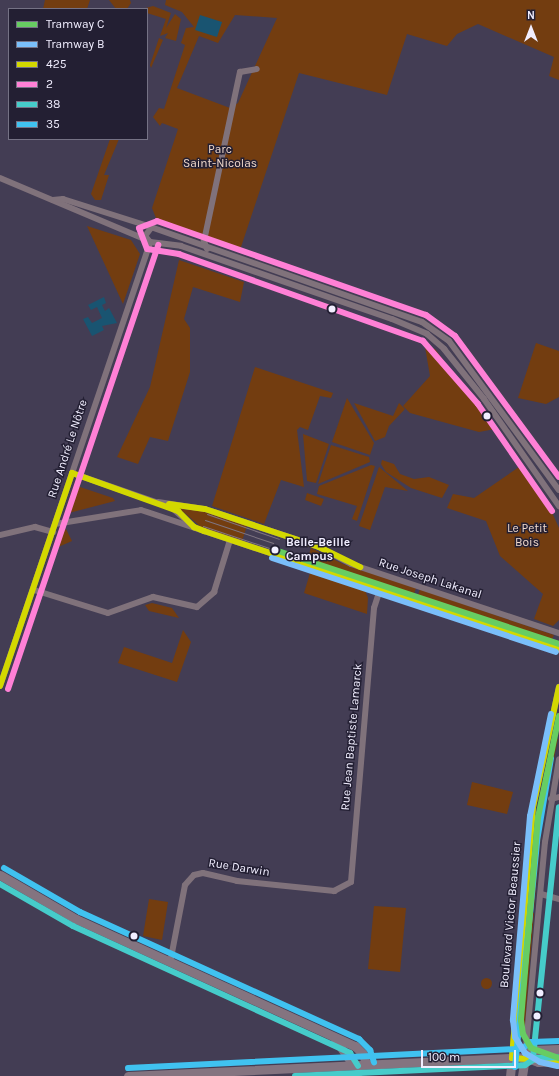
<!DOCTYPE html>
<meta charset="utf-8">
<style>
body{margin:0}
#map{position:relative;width:559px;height:1076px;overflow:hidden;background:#433d54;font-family:Karla,sans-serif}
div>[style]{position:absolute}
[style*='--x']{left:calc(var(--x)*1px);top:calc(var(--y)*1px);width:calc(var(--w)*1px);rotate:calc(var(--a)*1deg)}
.green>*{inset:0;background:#733d10}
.round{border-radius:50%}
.water>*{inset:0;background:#195471}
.street>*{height:6px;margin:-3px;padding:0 3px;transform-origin:3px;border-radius:3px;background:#80727b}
.secondary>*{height:9px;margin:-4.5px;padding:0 4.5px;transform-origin:4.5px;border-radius:4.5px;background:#847480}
.tram>*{height:1px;margin:-0.5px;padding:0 0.5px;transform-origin:0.5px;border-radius:0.5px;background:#7f7582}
.bus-1>*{height:6px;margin:-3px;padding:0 3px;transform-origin:3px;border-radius:3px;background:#d3d800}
.bus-2>*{height:6px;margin:-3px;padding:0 3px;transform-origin:3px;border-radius:3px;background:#ff80d6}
.bus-3>*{height:6px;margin:-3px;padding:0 3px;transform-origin:3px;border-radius:3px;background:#46ccca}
.bus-4>*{height:6px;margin:-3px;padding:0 3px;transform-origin:3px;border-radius:3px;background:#40c2f0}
.tram-1>*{height:6px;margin:-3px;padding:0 3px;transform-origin:3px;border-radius:3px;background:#67cd62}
.tram-2>*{height:6px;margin:-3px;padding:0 3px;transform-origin:3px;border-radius:3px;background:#7abffa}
.dots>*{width:11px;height:11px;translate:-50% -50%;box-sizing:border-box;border:2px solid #231f33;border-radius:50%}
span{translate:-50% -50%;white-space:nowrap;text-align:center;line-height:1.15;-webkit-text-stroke:3px #231f33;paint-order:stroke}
.park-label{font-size:12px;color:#f0d8ca}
.street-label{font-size:12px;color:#f1eeff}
.stop-label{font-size:12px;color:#f1eeff;font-weight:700}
.left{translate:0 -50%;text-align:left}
.legend{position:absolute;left:8px;top:8px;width:140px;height:132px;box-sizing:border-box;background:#231f33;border:1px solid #757285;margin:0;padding:5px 7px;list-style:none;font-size:12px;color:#f1eeff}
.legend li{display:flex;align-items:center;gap:8px;height:20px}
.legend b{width:20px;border:1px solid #757285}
.north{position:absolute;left:511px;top:8px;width:40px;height:40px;-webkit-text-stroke:3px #231f33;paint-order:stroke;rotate:0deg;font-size:11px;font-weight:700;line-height:16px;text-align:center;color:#f1eeff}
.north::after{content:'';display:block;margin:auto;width:14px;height:18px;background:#f1eeff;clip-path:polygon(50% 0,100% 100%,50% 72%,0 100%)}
.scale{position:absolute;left:421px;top:1050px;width:95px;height:18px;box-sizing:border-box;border:2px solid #f1eeff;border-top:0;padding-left:5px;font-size:12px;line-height:14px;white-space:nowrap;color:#f1eeff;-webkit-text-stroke:3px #231f33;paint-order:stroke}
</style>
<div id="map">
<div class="green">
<div style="clip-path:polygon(45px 0,90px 0,87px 9px,43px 9px)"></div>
<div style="clip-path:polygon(109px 0,130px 0,131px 3px,127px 9px,116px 9px)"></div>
<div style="clip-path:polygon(evenodd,166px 0,559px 0,559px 80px,549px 76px,554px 57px,478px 24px,457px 34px,447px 46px,407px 34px,387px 95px,299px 73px,240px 250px,158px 223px,152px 208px,178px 129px,162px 123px,160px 126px,153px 117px,159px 108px,164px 109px,185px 45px,181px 43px,186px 28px,194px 27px,182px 12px,165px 5px,166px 0,235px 15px,277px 18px,238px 103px,230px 108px,177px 88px,199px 36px,218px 43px,235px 15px)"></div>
<div style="clip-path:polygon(153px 6px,171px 13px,166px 28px,175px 14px,181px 19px,176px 41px,165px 38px,168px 33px,160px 36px,166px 19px,147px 13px,146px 8px)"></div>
<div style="clip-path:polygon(159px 38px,163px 40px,151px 68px,150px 65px)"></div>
<div style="clip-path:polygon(110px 139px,119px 139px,104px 175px,109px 175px,101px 200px,95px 200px,91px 194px)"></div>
<div style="clip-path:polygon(87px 226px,131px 240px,140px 254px,123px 304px)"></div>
<div style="clip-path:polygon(179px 260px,244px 282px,240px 302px,193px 287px,184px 319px,190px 328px,190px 372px,168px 441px,150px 437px,138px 464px,117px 457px,150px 387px)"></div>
<div style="clip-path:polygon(536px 343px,559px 351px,559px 397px,546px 404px,518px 398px)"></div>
<div style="clip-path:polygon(425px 347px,435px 349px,495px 429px,479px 432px,410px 413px,403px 406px,430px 376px)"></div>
<div style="clip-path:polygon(255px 367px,333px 393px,331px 398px,320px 396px,308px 430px,300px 427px,297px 430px,304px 487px,281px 480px,264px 524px,212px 506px)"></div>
<div style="clip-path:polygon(347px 398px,374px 443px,370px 455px,332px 442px)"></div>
<div style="clip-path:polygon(354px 403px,393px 416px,399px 403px,405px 409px,389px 426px,385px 437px,375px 441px)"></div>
<div style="clip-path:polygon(303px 434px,329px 444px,316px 483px,307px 481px)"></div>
<div style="clip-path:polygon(331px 445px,369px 457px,370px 462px,318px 484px)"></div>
<div style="clip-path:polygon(382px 460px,394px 464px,400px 474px,414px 479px,429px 477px,449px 485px,442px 498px,411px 488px,386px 472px,381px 464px)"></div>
<div style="clip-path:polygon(371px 465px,375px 466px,357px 521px,352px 519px,357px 506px,317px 494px,319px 486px)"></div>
<div style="clip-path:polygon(379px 467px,408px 491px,385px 487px,370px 530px,359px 526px)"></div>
<div style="clip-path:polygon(519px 467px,549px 506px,559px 528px,559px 620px,553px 626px,534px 619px,543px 594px,500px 556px,486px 521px,447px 508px,453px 494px,474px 498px)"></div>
<div style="clip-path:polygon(77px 486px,113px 498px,115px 501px,65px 514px,72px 490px)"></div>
<div style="clip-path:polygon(307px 493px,324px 499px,321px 506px,305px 500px)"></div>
<div style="clip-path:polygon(180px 509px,201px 511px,247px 526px,242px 541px,201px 527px)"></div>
<div style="clip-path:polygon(66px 529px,72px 541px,56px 548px,57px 537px)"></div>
<div style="clip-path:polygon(311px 548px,343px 564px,416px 588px,413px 597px,306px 563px)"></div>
<div style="clip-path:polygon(310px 573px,364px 588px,368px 598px,367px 614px,304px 593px)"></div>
<div style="clip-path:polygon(420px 589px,554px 635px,550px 643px,417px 598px)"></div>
<div style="clip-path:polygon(152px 603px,172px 608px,179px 618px,149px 611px,145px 605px)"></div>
<div style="clip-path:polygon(183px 630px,191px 642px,177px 682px,118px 663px,124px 647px,172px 663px)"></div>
<div style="clip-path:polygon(552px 737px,558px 739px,543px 811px,534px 909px,528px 908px,537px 809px)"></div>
<div style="clip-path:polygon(472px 782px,513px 792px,507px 814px,467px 805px)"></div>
<div style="clip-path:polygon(149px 899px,168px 902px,162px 940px,143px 936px)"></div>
<div style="clip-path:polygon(374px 906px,406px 908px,400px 972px,368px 969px)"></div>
<div style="clip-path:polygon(528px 912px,534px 913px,524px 1036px,519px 1024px)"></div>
<div class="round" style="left:480.5px;top:977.5px;width:11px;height:11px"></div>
</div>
<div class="water">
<div style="clip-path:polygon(200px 15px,222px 22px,217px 37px,195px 30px)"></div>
<div style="clip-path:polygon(104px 297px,106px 303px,102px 305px,105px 311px,109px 308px,117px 323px,102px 326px,104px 330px,92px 336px,83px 319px,88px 317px,92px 323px,102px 318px,97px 307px,91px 310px,88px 305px)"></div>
</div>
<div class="street">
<div style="--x:0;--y:178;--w:160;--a:22.9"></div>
<div style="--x:53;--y:200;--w:10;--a:-6"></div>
<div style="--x:63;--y:199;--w:86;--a:17.6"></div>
<div style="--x:145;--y:225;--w:293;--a:19.3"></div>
<div style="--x:422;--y:322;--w:33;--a:35"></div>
<div style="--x:449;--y:341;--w:185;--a:53.6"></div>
<div style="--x:151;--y:228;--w:10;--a:127"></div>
<div style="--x:145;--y:236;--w:8;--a:50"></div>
<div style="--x:150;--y:242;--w:31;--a:7"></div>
<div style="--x:181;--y:246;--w:223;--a:19.1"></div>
<div style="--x:392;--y:319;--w:38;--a:23"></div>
<div style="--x:427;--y:334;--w:23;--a:41"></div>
<div style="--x:444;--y:349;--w:64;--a:51.3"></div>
<div style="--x:484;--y:399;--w:131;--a:55"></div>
<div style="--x:207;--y:249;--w:9;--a:-111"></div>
<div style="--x:204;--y:241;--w:173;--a:-78"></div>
<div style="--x:240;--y:72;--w:17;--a:-10"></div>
<div style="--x:72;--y:473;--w:94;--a:19.2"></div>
<div style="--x:158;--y:502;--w:48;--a:8.5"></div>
<div style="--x:205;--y:509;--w:120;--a:18.4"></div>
<div style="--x:319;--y:547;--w:36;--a:28"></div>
<div style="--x:351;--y:564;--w:219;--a:18.4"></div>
<div style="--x:172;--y:508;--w:29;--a:41"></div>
<div style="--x:55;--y:524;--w:87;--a:-9.2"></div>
<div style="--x:141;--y:510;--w:441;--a:18.4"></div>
<div style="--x:0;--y:535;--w:36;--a:-13"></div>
<div style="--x:35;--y:527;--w:19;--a:16"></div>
<div style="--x:34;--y:590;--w:77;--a:17.3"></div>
<div style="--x:108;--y:613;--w:48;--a:-19.6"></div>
<div style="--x:153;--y:597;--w:45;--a:12.8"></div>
<div style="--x:197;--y:607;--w:23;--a:-41"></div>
<div style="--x:214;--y:592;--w:54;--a:-72.9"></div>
<div style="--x:0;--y:686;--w:469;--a:-71.3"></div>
<div style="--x:551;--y:799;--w:8;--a:-14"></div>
<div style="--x:541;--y:894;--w:19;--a:16"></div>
<div style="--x:170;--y:963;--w:79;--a:-79.1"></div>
<div style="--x:185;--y:885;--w:13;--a:-48"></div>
<div style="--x:194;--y:875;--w:9;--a:-13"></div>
<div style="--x:203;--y:873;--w:35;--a:13"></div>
<div style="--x:237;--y:881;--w:98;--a:5.9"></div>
<div style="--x:334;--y:891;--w:19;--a:-28"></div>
<div style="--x:351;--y:882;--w:275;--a:-85.2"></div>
<div style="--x:374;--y:608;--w:20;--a:-72"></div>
<div style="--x:525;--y:1057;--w:216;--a:-84.7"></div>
<div style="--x:545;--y:842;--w:84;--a:-80.4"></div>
<div style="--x:512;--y:1058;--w:252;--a:-85.2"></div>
<div style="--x:533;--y:807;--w:123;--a:-77.8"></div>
<div style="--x:357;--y:1065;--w:11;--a:80"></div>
</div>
<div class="secondary">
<div style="--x:0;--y:875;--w:88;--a:30.1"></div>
<div style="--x:76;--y:919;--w:307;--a:24.5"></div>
<div style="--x:355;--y:1046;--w:11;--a:45"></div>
<div style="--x:363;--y:1054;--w:10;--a:73"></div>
<div style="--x:335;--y:1039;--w:32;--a:55"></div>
<div style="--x:525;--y:1057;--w:11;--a:-41"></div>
<div style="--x:533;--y:1050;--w:26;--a:-2"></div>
<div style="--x:128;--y:1076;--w:397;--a:-2.7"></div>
<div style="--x:525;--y:1057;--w:14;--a:21"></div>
<div style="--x:538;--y:1062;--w:21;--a:-3"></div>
<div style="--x:510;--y:1076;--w:18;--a:-84"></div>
<div style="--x:522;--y:1076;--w:19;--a:-81"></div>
</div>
<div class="tram">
<div style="--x:207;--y:514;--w:76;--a:19.1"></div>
<div style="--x:205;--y:520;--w:72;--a:18.7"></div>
<div style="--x:203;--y:526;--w:76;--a:18.4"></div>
</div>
<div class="bus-1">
<div style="--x:72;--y:473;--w:113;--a:19.7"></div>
<div style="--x:178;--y:511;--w:23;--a:45"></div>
<div style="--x:194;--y:527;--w:11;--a:22"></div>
<div style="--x:204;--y:531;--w:374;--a:18.4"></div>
<div style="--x:169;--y:504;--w:36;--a:8"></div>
<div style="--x:205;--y:509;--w:120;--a:18.4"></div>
<div style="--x:319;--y:547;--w:46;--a:26"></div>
<div style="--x:0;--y:686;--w:225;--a:-71.3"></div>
<div style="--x:559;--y:687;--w:123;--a:102.2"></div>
<div style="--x:533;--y:807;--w:252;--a:94.8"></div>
<div style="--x:512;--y:1058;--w:47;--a:3.7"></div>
</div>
<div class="bus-2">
<div style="--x:552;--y:511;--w:130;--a:-124.7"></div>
<div style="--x:478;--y:404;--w:84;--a:-131.1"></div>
<div style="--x:423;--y:341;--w:259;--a:-160.4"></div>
<div style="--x:179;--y:254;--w:32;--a:-171"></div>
<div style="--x:147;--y:249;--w:22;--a:-111"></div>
<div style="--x:139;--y:228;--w:19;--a:-21"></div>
<div style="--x:157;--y:221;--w:285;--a:19.3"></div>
<div style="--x:426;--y:315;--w:36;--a:36"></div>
<div style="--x:455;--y:336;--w:175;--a:53.6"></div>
<div style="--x:8;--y:689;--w:469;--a:-71.3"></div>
</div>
<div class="bus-3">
<div style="--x:0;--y:884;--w:84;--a:29.9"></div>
<div style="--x:73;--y:926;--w:305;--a:24.6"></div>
<div style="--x:350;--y:1053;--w:15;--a:58"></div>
<div style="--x:533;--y:1058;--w:252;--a:-84.1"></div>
<div style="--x:295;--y:1076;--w:230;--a:-2.7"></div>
<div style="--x:525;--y:1065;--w:13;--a:-32"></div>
<div style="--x:536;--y:1058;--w:23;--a:-2"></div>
</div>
<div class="bus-4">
<div style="--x:4;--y:868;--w:88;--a:30.1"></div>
<div style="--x:80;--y:912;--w:307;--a:24.5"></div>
<div style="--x:359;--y:1039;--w:16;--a:45"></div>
<div style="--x:370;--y:1050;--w:13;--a:72"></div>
<div style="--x:515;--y:1067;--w:227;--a:-84.4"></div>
<div style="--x:537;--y:841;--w:84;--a:-80.4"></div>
<div style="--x:128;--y:1068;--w:394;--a:-2.8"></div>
<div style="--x:522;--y:1049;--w:11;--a:-38"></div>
<div style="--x:531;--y:1042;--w:28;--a:-2"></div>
</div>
<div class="tram-1">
<div style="--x:275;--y:550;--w:299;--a:18.3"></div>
<div style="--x:559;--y:716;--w:103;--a:101.7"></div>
<div style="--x:538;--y:817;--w:204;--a:94.8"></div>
<div style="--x:521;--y:1020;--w:14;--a:82"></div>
<div style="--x:523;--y:1034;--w:16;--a:60"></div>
<div style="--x:531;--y:1048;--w:30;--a:20"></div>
</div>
<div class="tram-2">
<div style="--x:272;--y:558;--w:299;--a:18.3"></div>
<div style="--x:551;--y:714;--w:104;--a:101.6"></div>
<div style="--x:530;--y:816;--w:205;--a:94.8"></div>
<div style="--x:513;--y:1020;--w:17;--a:83"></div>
<div style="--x:515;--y:1037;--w:19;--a:58"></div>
<div style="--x:525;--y:1053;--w:17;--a:31"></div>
<div style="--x:540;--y:1062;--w:18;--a:13"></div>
</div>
<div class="dots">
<div style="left:332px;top:309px;background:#f1eeff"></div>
<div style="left:487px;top:416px;background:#f1eeff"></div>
<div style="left:275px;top:550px;background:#f1eeff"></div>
<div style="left:134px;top:936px;background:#f1eeff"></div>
<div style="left:540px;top:993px;background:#f1eeff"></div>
<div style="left:537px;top:1016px;background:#f1eeff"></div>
</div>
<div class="park-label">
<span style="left:220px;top:157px">Parc<br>Saint-Nicolas</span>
<span style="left:527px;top:536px">Le Petit<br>Bois</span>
</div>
<div class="street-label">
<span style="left:68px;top:449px;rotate:-72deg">Rue André Le Nôtre</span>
<span style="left:430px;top:579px;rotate:18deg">Rue Joseph Lakanal</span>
<span style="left:352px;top:737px;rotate:-85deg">Rue Jean Baptiste Lamarck</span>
<span style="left:239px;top:868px;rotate:9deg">Rue Darwin</span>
<span style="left:511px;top:915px;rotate:-85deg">Boulevard Victor Beaussier</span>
</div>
<div class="stop-label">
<span class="left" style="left:286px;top:550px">Belle-Beille<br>Campus</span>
</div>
<ul class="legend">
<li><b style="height:5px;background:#67cd62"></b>Tramway C</li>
<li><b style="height:5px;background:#7abffa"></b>Tramway B</li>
<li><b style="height:5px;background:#d3d800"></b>425</li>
<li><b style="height:5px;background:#ff80d6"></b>2</li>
<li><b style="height:5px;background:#46ccca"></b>38</li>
<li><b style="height:5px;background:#40c2f0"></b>35</li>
</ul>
<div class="north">N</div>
<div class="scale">100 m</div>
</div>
